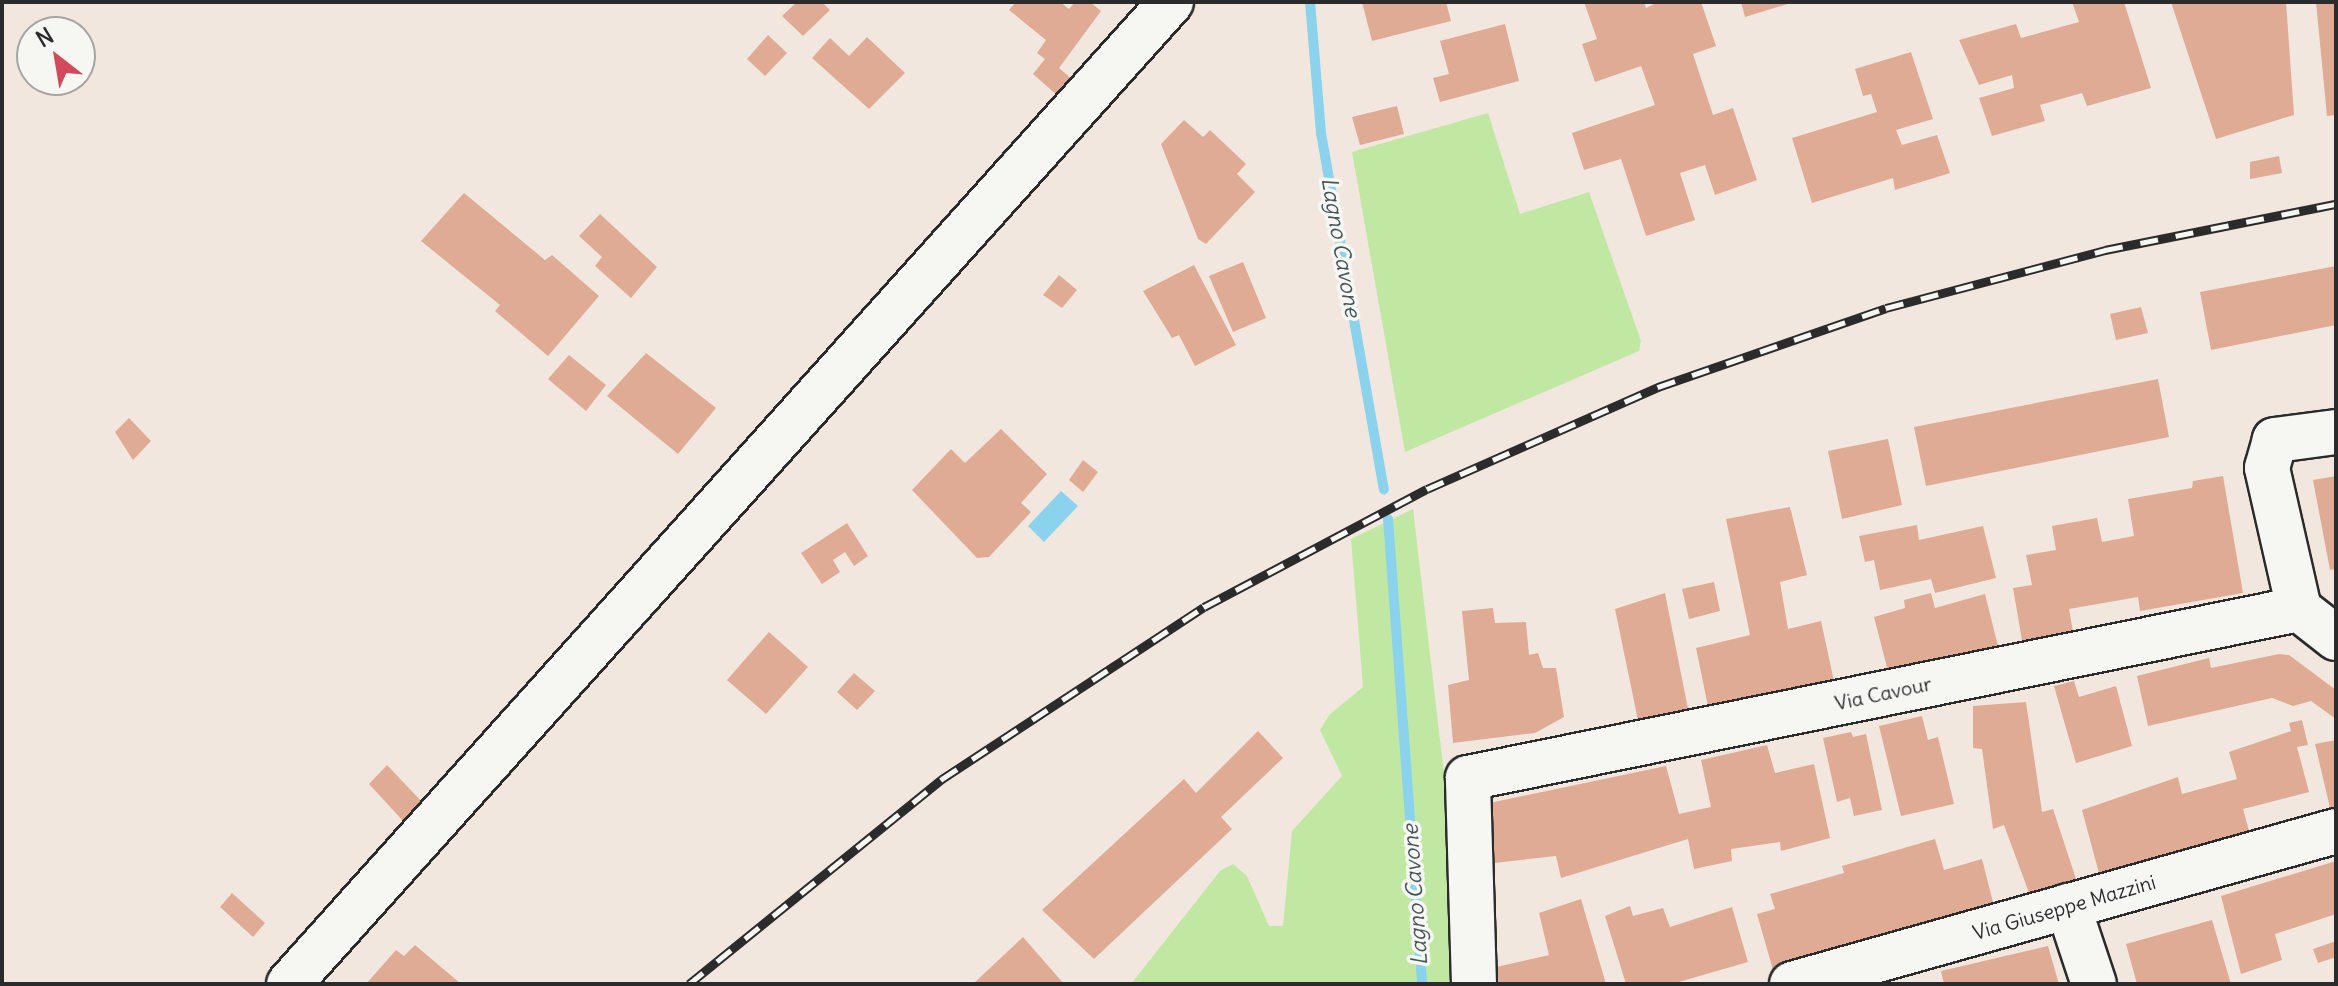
<!DOCTYPE html>
<style>
body{margin:0}
#map{position:relative;width:2338px;height:986px;overflow:hidden;background:#f2e7df;font-family:Delius,sans-serif}
div>[style]{position:absolute}
[style*='--x']{left:calc(var(--x)*1px);top:calc(var(--y)*1px);width:calc(var(--w)*1px);rotate:calc(var(--a)*1deg)}
.green>*{inset:0;background:#c1e8a3}
.water>*{inset:0;background:#8bd3ec}
.stream>*{height:10px;margin:-5px;padding:0 5px;transform-origin:5px;border-radius:5px;background:#8bd3ec}
.building>*{inset:0;background:#e0ab95}
.roads{filter:drop-shadow(2px 0 #2b2b2b) drop-shadow(-2px 0 #2b2b2b) drop-shadow(0 2px #2b2b2b) drop-shadow(0 -2px #2b2b2b)}
.minor>*{height:44px;margin:-22px;padding:0 22px;transform-origin:22px;border-radius:22px;background:#f6f6f2}
.rail>*{height:9px;margin-top:-4.5px;transform-origin:0;background:repeating-linear-gradient(90deg,#f6f6f2 0 18px,#2b2b2b 0 36px);box-sizing:border-box;border-block:2px solid #2b2b2b}
span{translate:-50% -50%;white-space:nowrap;text-align:center;line-height:1.15;-webkit-text-stroke:7px #f6f6f2;paint-order:stroke}
.street-label{font-size:20px;color:#2b2b2b}
.water-label{font-size:22px;color:#43555b;font-style:italic}
.frame{position:absolute;inset:0;border:4px solid #2b2b2b;pointer-events:none}
.north{position:absolute;left:16px;top:16px;width:80px;height:80px;box-sizing:border-box;background:#f6f6f2;border:2px solid #a5a5a2;border-radius:50%;rotate:329deg;font-size:22px;font-weight:700;line-height:32px;text-align:center;color:#2b2b2b}
.north::after{content:'';display:block;margin:auto;width:28px;height:36px;background:#d1495b;clip-path:polygon(50% 0,100% 100%,50% 72%,0 100%)}
</style>
<div id="map">
<div class="green">
<div style="clip-path:polygon(1488px 113px,1520px 214px,1589px 192px,1641px 341px,1639px 351px,1405px 452px,1352px 152px)"></div>
<div style="clip-path:polygon(1413px 509px,1446px 791px,1451px 984px,1131px 984px,1220px 871px,1233px 864px,1247px 876px,1269px 926px,1283px 926px,1292px 831px,1342px 776px,1320px 730px,1329px 715px,1363px 687px,1351px 539px)"></div>
</div>
<div class="water">
<div style="clip-path:polygon(1061px 491px,1078px 506px,1044px 542px,1028px 526px)"></div>
</div>
<div class="stream">
<div style="--x:1310;--y:2;--w:131;--a:85.2"></div>
<div style="--x:1321;--y:133;--w:362;--a:80"></div>
<div style="--x:1388;--y:519;--w:466;--a:85.8"></div>
</div>
<div class="building">
<div style="clip-path:polygon(797px 2px,822px 2px,830px 10px,803px 36px,782px 16px)"></div>
<div style="clip-path:polygon(1016px 2px,1060px 2px,1069px 9px,1075px 2px,1090px 2px,1101px 11px,1059px 68px,1072px 79px,1058px 96px,1033px 74px,1045px 59px,1037px 53px,1046px 40px,1009px 10px)"></div>
<div style="clip-path:polygon(1362px 2px,1446px 2px,1451px 21px,1372px 41px)"></div>
<div style="clip-path:polygon(1584px 2px,1644px 2px,1646px 8px,1658px 2px,1701px 2px,1716px 46px,1693px 54px,1713px 115px,1733px 108px,1757px 180px,1715px 195px,1705px 165px,1680px 173px,1695px 220px,1646px 236px,1621px 159px,1584px 170px,1572px 133px,1655px 105px,1641px 66px,1595px 82px,1582px 44px,1597px 39px)"></div>
<div style="clip-path:polygon(1741px 2px,1791px 2px,1791px 3px,1745px 17px)"></div>
<div style="clip-path:polygon(2072px 2px,2124px 2px,2151px 88px,2087px 106px,2082px 93px,2040px 105px,2045px 121px,1992px 136px,1979px 98px,2014px 88px,2012px 75px,1979px 85px,1959px 40px,2016px 24px,2021px 38px,2079px 22px)"></div>
<div style="clip-path:polygon(2171px 2px,2286px 2px,2294px 115px,2216px 139px)"></div>
<div style="clip-path:polygon(2316px 2px,2336px 2px,2336px 115px,2327px 116px)"></div>
<div style="clip-path:polygon(1505px 24px,1519px 81px,1440px 102px,1433px 78px,1449px 74px,1440px 41px)"></div>
<div style="clip-path:polygon(768px 35px,787px 53px,765px 76px,747px 59px)"></div>
<div style="clip-path:polygon(867px 37px,905px 73px,869px 109px,812px 58px,830px 38px,849px 56px)"></div>
<div style="clip-path:polygon(1911px 52px,1933px 119px,1896px 130px,1902px 145px,1937px 135px,1950px 173px,1895px 190px,1893px 178px,1812px 203px,1792px 138px,1877px 112px,1871px 94px,1863px 96px,1855px 69px)"></div>
<div style="clip-path:polygon(1397px 106px,1404px 134px,1360px 145px,1352px 117px)"></div>
<div style="clip-path:polygon(1184px 120px,1203px 137px,1210px 130px,1246px 164px,1237px 174px,1255px 192px,1206px 244px,1198px 239px,1161px 144px)"></div>
<div style="clip-path:polygon(2279px 156px,2282px 173px,2250px 179px,2250px 162px)"></div>
<div style="clip-path:polygon(464px 193px,545px 260px,552px 255px,599px 296px,548px 356px,495px 311px,500px 305px,421px 241px)"></div>
<div style="clip-path:polygon(600px 214px,657px 267px,631px 298px,595px 266px,602px 257px,579px 236px)"></div>
<div style="clip-path:polygon(1243px 262px,1266px 318px,1233px 332px,1209px 276px)"></div>
<div style="clip-path:polygon(1194px 265px,1236px 345px,1195px 366px,1179px 335px,1172px 338px,1143px 291px)"></div>
<div style="clip-path:polygon(2336px 266px,2336px 325px,2211px 350px,2200px 292px)"></div>
<div style="clip-path:polygon(1059px 275px,1077px 290px,1062px 308px,1043px 295px)"></div>
<div style="clip-path:polygon(2141px 307px,2148px 333px,2116px 340px,2110px 314px)"></div>
<div style="clip-path:polygon(646px 353px,716px 408px,678px 454px,607px 396px)"></div>
<div style="clip-path:polygon(569px 355px,606px 385px,586px 411px,548px 379px)"></div>
<div style="clip-path:polygon(2158px 379px,2169px 437px,1926px 486px,1914px 427px)"></div>
<div style="clip-path:polygon(129px 418px,151px 441px,133px 460px,115px 432px)"></div>
<div style="clip-path:polygon(1001px 429px,1047px 474px,1021px 503px,1031px 512px,989px 557px,977px 558px,912px 490px,951px 449px,965px 463px)"></div>
<div style="clip-path:polygon(1888px 439px,1902px 505px,1842px 519px,1828px 451px)"></div>
<div style="clip-path:polygon(1083px 460px,1098px 472px,1083px 492px,1069px 480px)"></div>
<div style="clip-path:polygon(2223px 476px,2243px 593px,2140px 611px,2138px 597px,2069px 609px,2075px 643px,2024px 652px,2013px 588px,2032px 585px,2026px 555px,2056px 550px,2052px 526px,2097px 518px,2102px 542px,2134px 536px,2128px 499px,2192px 488px,2193px 481px)"></div>
<div style="clip-path:polygon(2336px 476px,2336px 569px,2330px 570px,2313px 480px)"></div>
<div style="clip-path:polygon(1790px 507px,1807px 575px,1780px 582px,1788px 629px,1821px 621px,1835px 686px,1710px 716px,1696px 648px,1750px 635px,1726px 519px)"></div>
<div style="clip-path:polygon(847px 523px,868px 556px,854px 566px,845px 552px,833px 560px,840px 572px,822px 584px,801px 553px)"></div>
<div style="clip-path:polygon(1917px 525px,1919px 540px,1983px 526px,1996px 578px,1935px 593px,1931px 579px,1880px 590px,1874px 560px,1865px 562px,1859px 536px)"></div>
<div style="clip-path:polygon(1714px 582px,1720px 611px,1689px 619px,1682px 589px)"></div>
<div style="clip-path:polygon(1665px 593px,1691px 724px,1641px 735px,1615px 609px)"></div>
<div style="clip-path:polygon(1931px 593px,1935px 608px,1985px 594px,1999px 650px,1890px 679px,1874px 617px,1905px 608px,1904px 600px)"></div>
<div style="clip-path:polygon(1493px 608px,1495px 623px,1526px 622px,1529px 655px,1538px 653px,1543px 668px,1556px 668px,1564px 717px,1535px 733px,1453px 743px,1448px 685px,1469px 680px,1462px 611px)"></div>
<div style="clip-path:polygon(769px 632px,808px 667px,766px 714px,727px 680px)"></div>
<div style="clip-path:polygon(2279px 654px,2289px 655px,2336px 690px,2336px 719px,2311px 701px,2293px 706px,2272px 698px,2148px 726px,2137px 676px,2209px 658px,2211px 668px)"></div>
<div style="clip-path:polygon(854px 673px,875px 691px,857px 710px,837px 692px)"></div>
<div style="clip-path:polygon(2074px 681px,2079px 697px,2116px 686px,2132px 746px,2076px 763px,2054px 686px)"></div>
<div style="clip-path:polygon(2026px 702px,2042px 812px,2053px 809px,2077px 882px,2029px 893px,2004px 825px,1993px 829px,1982px 749px,1973px 748px,1973px 706px)"></div>
<div style="clip-path:polygon(1922px 716px,1928px 740px,1938px 737px,1954px 804px,1901px 816px,1879px 726px)"></div>
<div style="clip-path:polygon(2302px 720px,2308px 745px,2297px 747px,2309px 792px,2243px 809px,2251px 838px,2100px 877px,2082px 810px,2178px 777px,2182px 794px,2237px 779px,2229px 752px,2291px 731px,2289px 723px)"></div>
<div style="clip-path:polygon(1258px 731px,1283px 758px,1221px 817px,1232px 829px,1094px 959px,1042px 910px,1184px 779px,1196px 793px)"></div>
<div style="clip-path:polygon(1851px 732px,1853px 737px,1866px 734px,1882px 810px,1854px 816px,1850px 798px,1837px 802px,1823px 738px)"></div>
<div style="clip-path:polygon(2336px 740px,2336px 806px,2330px 808px,2315px 744px)"></div>
<div style="clip-path:polygon(1767px 745px,1775px 773px,1814px 764px,1830px 838px,1781px 851px,1780px 842px,1731px 849px,1732px 861px,1694px 869px,1688px 839px,1561px 878px,1556px 856px,1494px 863px,1489px 803px,1666px 766px,1679px 814px,1711px 807px,1701px 760px)"></div>
<div style="clip-path:polygon(387px 765px,423px 803px,404px 822px,369px 784px)"></div>
<div style="clip-path:polygon(1935px 839px,1944px 870px,1982px 859px,1994px 906px,1773px 970px,1757px 914px,1775px 909px,1770px 894px,1844px 873px,1842px 866px)"></div>
<div style="clip-path:polygon(2336px 861px,2336px 914px,2275px 934px,2282px 960px,2241px 974px,2221px 896px)"></div>
<div style="clip-path:polygon(232px 893px,265px 923px,253px 937px,220px 907px)"></div>
<div style="clip-path:polygon(1581px 899px,1606px 984px,1493px 984px,1492px 968px,1549px 955px,1539px 913px)"></div>
<div style="clip-path:polygon(1630px 906px,1633px 916px,1663px 908px,1670px 927px,1732px 907px,1748px 962px,1672px 984px,1626px 984px,1605px 916px)"></div>
<div style="clip-path:polygon(2212px 920px,2231px 984px,2137px 984px,2126px 944px)"></div>
<div style="clip-path:polygon(1023px 937px,1064px 984px,973px 984px)"></div>
<div style="clip-path:polygon(2336px 941px,2336px 957px,2318px 963px,2313px 949px)"></div>
<div style="clip-path:polygon(415px 945px,461px 984px,366px 984px,396px 950px,404px 956px)"></div>
<div style="clip-path:polygon(2048px 946px,2059px 984px,1944px 984px,1941px 971px)"></div>
</div>
<div class="roads">
<div class="minor">
<div style="--x:2336;--y:432;--w:62;--a:172.5"></div>
<div style="--x:2275;--y:440;--w:29;--a:106"></div>
<div style="--x:2267;--y:468;--w:145;--a:77.2"></div>
<div style="--x:2299;--y:609;--w:47;--a:38.1"></div>
<div style="--x:2068;--y:906;--w:82;--a:71.6"></div>
<div style="--x:289;--y:984;--w:1320;--a:-48.07"></div>
<div style="--x:1474;--y:984;--w:206;--a:-91.7"></div>
<div style="--x:1468;--y:778;--w:848;--a:-11.5"></div>
<div style="--x:1792;--y:984;--w:565;--a:-15.71"></div>
</div>
</div>
<div class="rail">
<div style="--x:689;--y:984;--w:326;--a:-39"></div>
<div style="--x:942;--y:779;--w:313;--a:-33.3"></div>
<div style="--x:1204;--y:607;--w:252;--a:-27.9"></div>
<div style="--x:1427;--y:489;--w:253;--a:-23.8"></div>
<div style="--x:1658;--y:387;--w:241;--a:-19.1"></div>
<div style="--x:1886;--y:308;--w:227;--a:-14.8"></div>
<div style="--x:2105;--y:250;--w:236;--a:-11.3"></div>
</div>
<div class="street-label">
<span style="left:1883px;top:693px;rotate:-12deg">Via Cavour</span>
<span style="left:2064px;top:907px;rotate:-16deg">Via Giuseppe Mazzini</span>
</div>
<div class="water-label">
<span style="left:1341px;top:247px;rotate:80deg">Lagno Cavone</span>
<span style="left:1415px;top:895px;rotate:-94deg">Lagno Cavone</span>
</div>
<div class="frame"></div>
<div class="north">N</div>
</div>
